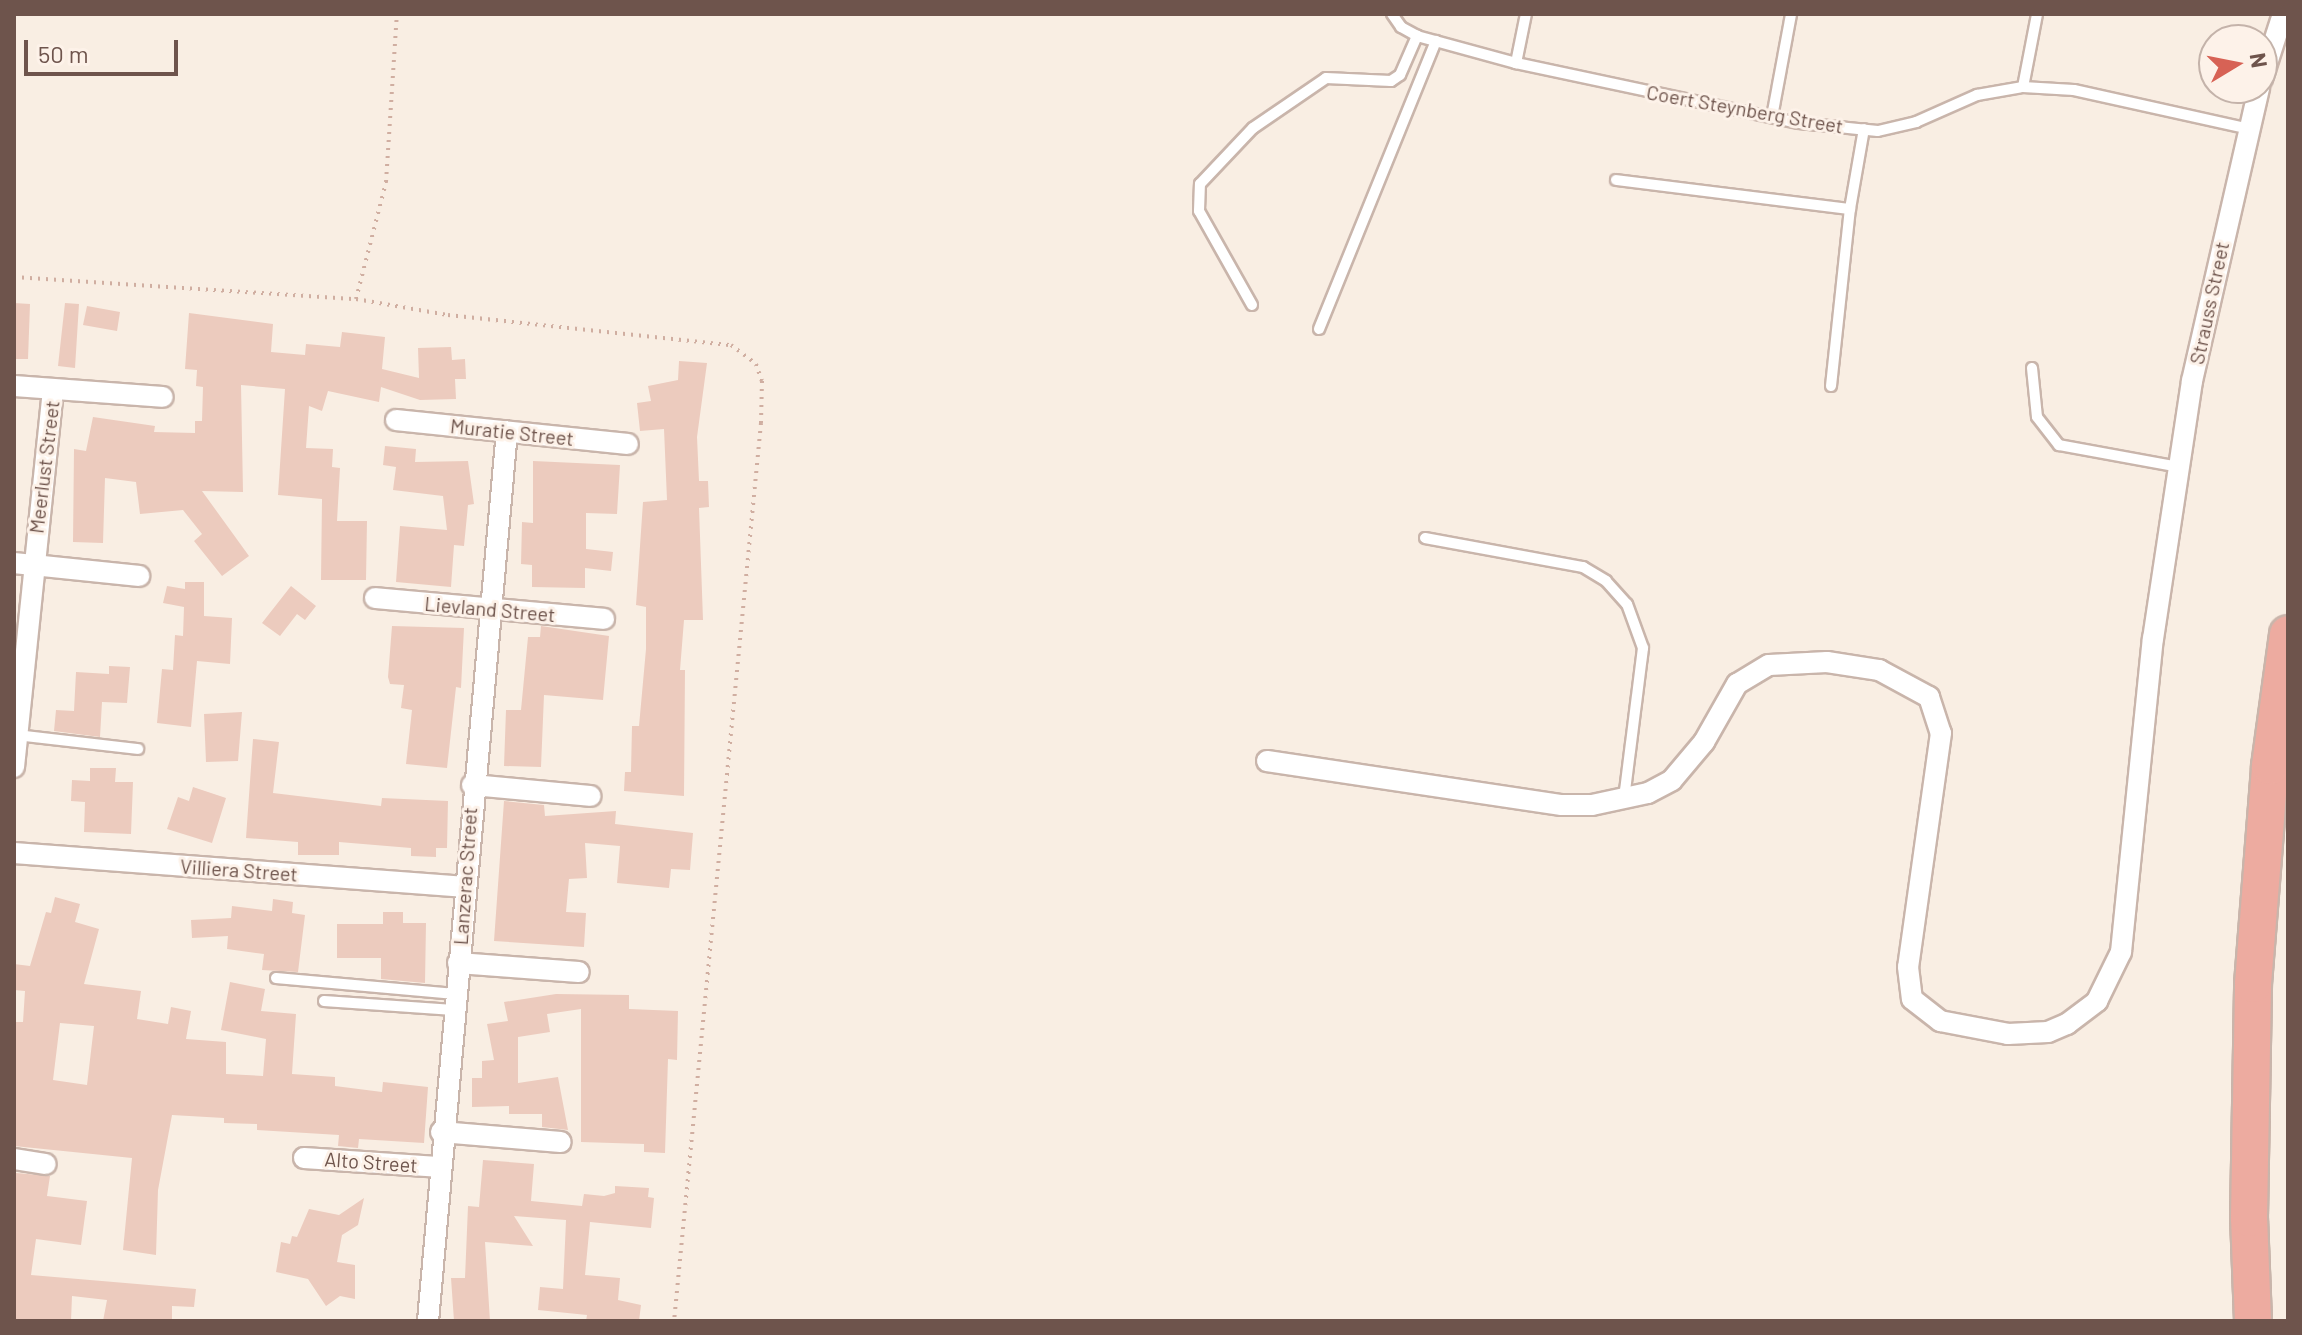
<!DOCTYPE html>
<style>
body{margin:0}
#map{position:relative;width:2302px;height:1335px;overflow:hidden;background:#f9eee3;font-family:Barlow,sans-serif}
div>[style]{position:absolute}
[style*='--x']{left:calc(var(--x)*1px);top:calc(var(--y)*1px);width:calc(var(--w)*1px);rotate:calc(var(--a)*1deg)}
.building>*{inset:0;background:#eccbbe}
.path>*{height:4px;margin-top:-2px;transform-origin:0;background:repeating-linear-gradient(90deg,#d0aea1 0 2px,transparent 0 8px)}
.roads{filter:drop-shadow(2px 0 #c9b5ab) drop-shadow(-2px 0 #c9b5ab) drop-shadow(0 2px #c9b5ab) drop-shadow(0 -2px #c9b5ab)}
.service>*{height:10px;margin:-5px;padding:0 5px;transform-origin:5px;border-radius:5px;background:#fff}
.minor>*{height:20px;margin:-10px;padding:0 10px;transform-origin:10px;border-radius:10px;background:#fff}
.motorway>*{height:36px;margin:-18px;padding:0 18px;transform-origin:18px;border-radius:18px;background:#edaba0}
span{translate:-50% -50%;white-space:nowrap;text-align:center;line-height:1.15;-webkit-text-stroke:6px #fdf2e9;paint-order:stroke}
.street-label{font-size:20px;color:#6e544c}
.frame{position:absolute;inset:0;border:16px solid #6e544c;pointer-events:none}
.north{position:absolute;left:2198px;top:24px;width:80px;height:80px;box-sizing:border-box;background:#fdf2e9;border:2px solid #c4b3aa;border-radius:50%;rotate:80deg;font-size:22px;font-weight:700;line-height:32px;text-align:center;color:#6e544c}
.north::after{content:'';display:block;margin:auto;width:28px;height:36px;background:#d76255;clip-path:polygon(50% 0,100% 100%,50% 72%,0 100%)}
.scale{position:absolute;left:24px;top:40px;width:154px;height:36px;box-sizing:border-box;border:4px solid #6e544c;border-top:0;padding-left:10px;font-size:24px;line-height:28px;white-space:nowrap;color:#6e544c;-webkit-text-stroke:6px #fdf2e9;paint-order:stroke}
</style>
<div id="map">
<div class="building">
<div style="clip-path:polygon(14px 303px,30px 304px,28px 359px,14px 359px)"></div>
<div style="clip-path:polygon(65px 303px,79px 304px,75px 368px,58px 366px)"></div>
<div style="clip-path:polygon(87px 306px,120px 312px,117px 331px,83px 325px)"></div>
<div style="clip-path:polygon(189px 313px,273px 324px,271px 352px,305px 355px,306px 344px,340px 347px,342px 332px,385px 337px,382px 369px,419px 378px,418px 348px,451px 347px,452px 360px,465px 359px,466px 379px,455px 379px,456px 399px,420px 400px,381px 387px,379px 402px,328px 391px,322px 411px,309px 406px,306px 448px,333px 449px,332px 467px,340px 468px,337px 521px,367px 521px,366px 580px,321px 580px,322px 499px,278px 495px,285px 389px,241px 385px,243px 492px,202px 491px,249px 556px,222px 576px,194px 541px,202px 534px,183px 510px,140px 514px,136px 482px,105px 478px,103px 543px,73px 542px,74px 449px,86px 451px,93px 417px,155px 426px,154px 432px,195px 433px,195px 421px,202px 421px,203px 387px,196px 386px,197px 370px,185px 369px)"></div>
<div style="clip-path:polygon(679px 361px,707px 363px,697px 437px,699px 481px,708px 481px,709px 507px,699px 508px,703px 620px,684px 620px,680px 670px,685px 670px,684px 796px,624px 791px,625px 772px,631px 772px,632px 726px,639px 726px,646px 649px,646px 607px,636px 605px,643px 502px,667px 500px,664px 429px,640px 431px,637px 403px,651px 401px,648px 386px,678px 380px)"></div>
<div style="clip-path:polygon(385px 446px,416px 449px,415px 462px,468px 461px,474px 504px,468px 505px,464px 546px,454px 545px,451px 587px,396px 582px,400px 526px,447px 530px,443px 496px,393px 490px,396px 467px,383px 465px)"></div>
<div style="clip-path:polygon(533px 461px,620px 465px,617px 514px,586px 513px,586px 549px,613px 552px,611px 571px,585px 568px,585px 588px,532px 587px,532px 565px,521px 564px,522px 522px,533px 523px)"></div>
<div style="clip-path:polygon(185px 582px,204px 582px,204px 616px,232px 618px,230px 664px,197px 661px,191px 727px,157px 723px,162px 669px,173px 670px,175px 635px,183px 636px,184px 607px,163px 603px,167px 586px,185px 589px)"></div>
<div style="clip-path:polygon(291px 586px,316px 606px,305px 620px,297px 614px,280px 636px,262px 623px)"></div>
<div style="clip-path:polygon(392px 626px,464px 628px,461px 688px,456px 687px,447px 768px,406px 764px,412px 710px,401px 708px,404px 685px,390px 684px,388px 677px)"></div>
<div style="clip-path:polygon(541px 626px,609px 636px,603px 700px,544px 695px,541px 767px,504px 766px,506px 710px,521px 710px,528px 637px,540px 637px)"></div>
<div style="clip-path:polygon(109px 666px,130px 667px,127px 703px,102px 702px,100px 737px,54px 731px,56px 710px,74px 711px,76px 672px,109px 674px)"></div>
<div style="clip-path:polygon(242px 712px,238px 761px,206px 762px,204px 714px)"></div>
<div style="clip-path:polygon(253px 739px,279px 742px,273px 793px,381px 806px,382px 798px,448px 801px,447px 848px,436px 848px,436px 857px,411px 856px,411px 848px,339px 842px,339px 855px,298px 855px,298px 842px,246px 838px)"></div>
<div style="clip-path:polygon(90px 768px,116px 768px,115px 782px,133px 782px,131px 834px,84px 832px,85px 802px,71px 801px,72px 780px,90px 781px)"></div>
<div style="clip-path:polygon(193px 787px,226px 798px,212px 843px,167px 829px,178px 797px,189px 801px)"></div>
<div style="clip-path:polygon(504px 801px,544px 805px,545px 816px,616px 811px,615px 824px,693px 833px,690px 870px,671px 869px,669px 888px,617px 883px,620px 846px,585px 843px,587px 878px,569px 879px,566px 912px,586px 913px,584px 947px,494px 941px)"></div>
<div style="clip-path:polygon(evenodd,55px 897px,80px 904px,75px 922px,99px 929px,84px 984px,141px 991px,137px 1019px,168px 1024px,171px 1007px,191px 1011px,186px 1039px,226px 1042px,226px 1074px,263px 1076px,266px 1039px,221px 1030px,230px 982px,265px 989px,261px 1011px,296px 1014px,292px 1074px,335px 1077px,335px 1086px,382px 1092px,383px 1082px,428px 1087px,424px 1143px,359px 1139px,358px 1148px,338px 1146px,339px 1135px,257px 1130px,257px 1124px,224px 1123px,224px 1118px,172px 1115px,158px 1190px,156px 1255px,123px 1250px,132px 1158px,14px 1146px,14px 1022px,23px 1022px,25px 991px,14px 990px,14px 964px,30px 966px,46px 912px,51px 913px,55px 897px,60px 1023px,94px 1026px,87px 1085px,53px 1080px,60px 1023px)"></div>
<div style="clip-path:polygon(273px 899px,293px 902px,292px 913px,305px 915px,298px 972px,262px 970px,264px 954px,227px 949px,228px 936px,192px 938px,191px 920px,231px 918px,232px 906px,272px 911px)"></div>
<div style="clip-path:polygon(383px 912px,403px 912px,403px 923px,426px 923px,425px 983px,381px 979px,381px 958px,337px 958px,337px 924px,383px 924px)"></div>
<div style="clip-path:polygon(556px 994px,629px 995px,629px 1009px,678px 1011px,677px 1060px,668px 1059px,665px 1153px,644px 1152px,644px 1144px,581px 1142px,581px 1009px,547px 1014px,550px 1032px,518px 1037px,518px 1083px,558px 1077px,568px 1130px,542px 1127px,542px 1114px,509px 1114px,509px 1106px,472px 1107px,472px 1078px,482px 1078px,482px 1061px,494px 1060px,487px 1024px,508px 1021px,504px 1002px)"></div>
<div style="clip-path:polygon(483px 1160px,534px 1164px,531px 1201px,582px 1206px,584px 1194px,604px 1196px,615px 1193px,615px 1186px,649px 1188px,648px 1197px,654px 1198px,651px 1228px,590px 1222px,585px 1275px,620px 1278px,618px 1300px,641px 1305px,639px 1321px,586px 1321px,587px 1315px,538px 1310px,540px 1287px,563px 1289px,566px 1220px,514px 1216px,533px 1246px,485px 1242px,490px 1321px,454px 1321px,451px 1278px,465px 1278px,468px 1206px,479px 1207px)"></div>
<div style="clip-path:polygon(16px 1173px,50px 1176px,47px 1196px,87px 1201px,81px 1245px,36px 1239px,31px 1275px,196px 1289px,194px 1307px,172px 1306px,172px 1321px,103px 1321px,107px 1300px,72px 1296px,71px 1321px,14px 1319px)"></div>
<div style="clip-path:polygon(364px 1198px,358px 1225px,342px 1235px,337px 1262px,355px 1265px,355px 1299px,340px 1296px,326px 1306px,308px 1279px,276px 1272px,281px 1242px,290px 1244px,292px 1236px,297px 1237px,309px 1209px,339px 1215px)"></div>
</div>
<div class="path">
<div style="--x:14;--y:277;--w:343;--a:3.7"></div>
<div style="--x:356;--y:299;--w:93;--a:9.9"></div>
<div style="--x:448;--y:315;--w:285;--a:6.1"></div>
<div style="--x:731;--y:345;--w:31;--a:37"></div>
<div style="--x:756;--y:364;--w:18;--a:71"></div>
<div style="--x:762;--y:381;--w:42;--a:91.4"></div>
<div style="--x:761;--y:423;--w:902;--a:95.53"></div>
<div style="--x:356;--y:299;--w:121;--a:-75.6"></div>
<div style="--x:386;--y:182;--w:168;--a:-86.3"></div>
</div>
<div class="roads">
<div class="service">
<div style="--x:1392;--y:14;--w:16;--a:55"></div>
<div style="--x:1401;--y:27;--w:18;--a:29"></div>
<div style="--x:1417;--y:36;--w:103;--a:15.3"></div>
<div style="--x:1516;--y:63;--w:289;--a:12"></div>
<div style="--x:1799;--y:123;--w:79;--a:5.8"></div>
<div style="--x:1878;--y:131;--w:39;--a:-13"></div>
<div style="--x:1916;--y:122;--w:67;--a:-23.9"></div>
<div style="--x:1977;--y:95;--w:47;--a:-9.9"></div>
<div style="--x:2023;--y:87;--w:51;--a:3.4"></div>
<div style="--x:2074;--y:90;--w:176;--a:12.5"></div>
<div style="--x:1516;--y:63;--w:50;--a:-78.5"></div>
<div style="--x:2023;--y:87;--w:74;--a:-79.1"></div>
<div style="--x:1772;--y:117;--w:105;--a:-79.5"></div>
<div style="--x:1616;--y:180;--w:236;--a:7.1"></div>
<div style="--x:1252;--y:305;--w:108;--a:-119.4"></div>
<div style="--x:1199;--y:211;--w:27;--a:-88"></div>
<div style="--x:1200;--y:184;--w:77;--a:-46.6"></div>
<div style="--x:1253;--y:128;--w:88;--a:-34.4"></div>
<div style="--x:1326;--y:78;--w:65;--a:2.6"></div>
<div style="--x:1391;--y:81;--w:11;--a:-34"></div>
<div style="--x:1400;--y:75;--w:43;--a:-66.4"></div>
<div style="--x:1319;--y:329;--w:311;--a:-67.9"></div>
<div style="--x:2032;--y:368;--w:49;--a:84.2"></div>
<div style="--x:2037;--y:417;--w:36;--a:52"></div>
<div style="--x:2059;--y:445;--w:122;--a:10.4"></div>
<div style="--x:1831;--y:386;--w:178;--a:-83.9"></div>
<div style="--x:1850;--y:209;--w:81;--a:-80.1"></div>
<div style="--x:1425;--y:538;--w:161;--a:10.4"></div>
<div style="--x:1583;--y:567;--w:27;--a:31"></div>
<div style="--x:1606;--y:581;--w:31;--a:48"></div>
<div style="--x:1627;--y:604;--w:47;--a:70"></div>
<div style="--x:1643;--y:648;--w:152;--a:97.2"></div>
<div style="--x:17;--y:735;--w:122;--a:6.6"></div>
<div style="--x:276;--y:978;--w:180;--a:5.1"></div>
<div style="--x:324;--y:1001;--w:130;--a:4"></div>
</div>
<div class="minor">
<div style="--x:2262;--y:79;--w:68;--a:-72.1"></div>
<div style="--x:14;--y:386;--w:149;--a:4.2"></div>
<div style="--x:396;--y:420;--w:233;--a:5.9"></div>
<div style="--x:14;--y:563;--w:126;--a:5.9"></div>
<div style="--x:375;--y:598;--w:230;--a:5.2"></div>
<div style="--x:1267;--y:761;--w:298;--a:8.5"></div>
<div style="--x:1562;--y:805;--w:30;--a:0"></div>
<div style="--x:1592;--y:805;--w:57;--a:-12.1"></div>
<div style="--x:1648;--y:793;--w:27;--a:-28"></div>
<div style="--x:1672;--y:780;--w:50;--a:-49.9"></div>
<div style="--x:1704;--y:742;--w:67;--a:-60.4"></div>
<div style="--x:1737;--y:684;--w:37;--a:-31"></div>
<div style="--x:1769;--y:665;--w:58;--a:-3"></div>
<div style="--x:1827;--y:662;--w:53;--a:8.7"></div>
<div style="--x:1879;--y:670;--w:57;--a:28.4"></div>
<div style="--x:1929;--y:697;--w:38;--a:72"></div>
<div style="--x:1941;--y:733;--w:236;--a:98"></div>
<div style="--x:1908;--y:967;--w:32;--a:83"></div>
<div style="--x:1912;--y:999;--w:36;--a:38"></div>
<div style="--x:1940;--y:1021;--w:69;--a:10.8"></div>
<div style="--x:2008;--y:1034;--w:40;--a:-2.9"></div>
<div style="--x:2048;--y:1032;--w:21;--a:-23"></div>
<div style="--x:2067;--y:1024;--w:38;--a:-37"></div>
<div style="--x:2097;--y:1001;--w:55;--a:-63.9"></div>
<div style="--x:2121;--y:952;--w:315;--a:-84.2"></div>
<div style="--x:2153;--y:639;--w:261;--a:-81.4"></div>
<div style="--x:2192;--y:381;--w:301;--a:-77.1"></div>
<div style="--x:14;--y:767;--w:379;--a:-84.1"></div>
<div style="--x:472;--y:785;--w:119;--a:5.3"></div>
<div style="--x:14;--y:853;--w:450;--a:4.3"></div>
<div style="--x:458;--y:963;--w:121;--a:4.3"></div>
<div style="--x:441;--y:1132;--w:120;--a:4.8"></div>
<div style="--x:304;--y:1158;--w:134;--a:3.8"></div>
<div style="--x:14;--y:1159;--w:32;--a:9"></div>
<div style="--x:428;--y:1321;--w:893;--a:-84.93"></div>
</div>
<div class="motorway">
<div style="--x:2253;--y:1321;--w:103;--a:-92.2"></div>
<div style="--x:2249;--y:1218;--w:234;--a:-89"></div>
<div style="--x:2253;--y:984;--w:219;--a:-85.5"></div>
<div style="--x:2270;--y:766;--w:133;--a:-82.2"></div>
</div>
</div>
<div class="street-label">
<span style="left:1745px;top:109px;rotate:10deg">Coert Steynberg Street</span>
<span style="left:2209px;top:303px;rotate:-78deg">Strauss Street</span>
<span style="left:512px;top:432px;rotate:6deg">Muratie Street</span>
<span style="left:44px;top:467px;rotate:-83deg">Meerlust Street</span>
<span style="left:490px;top:609px;rotate:5deg">Lievland Street</span>
<span style="left:239px;top:870px;rotate:4deg">Villiera Street</span>
<span style="left:465px;top:876px;rotate:-86deg">Lanzerac Street</span>
<span style="left:371px;top:1162px;rotate:4deg">Alto Street</span>
</div>
<div class="frame"></div>
<div class="north">N</div>
<div class="scale">50 m</div>
</div>
